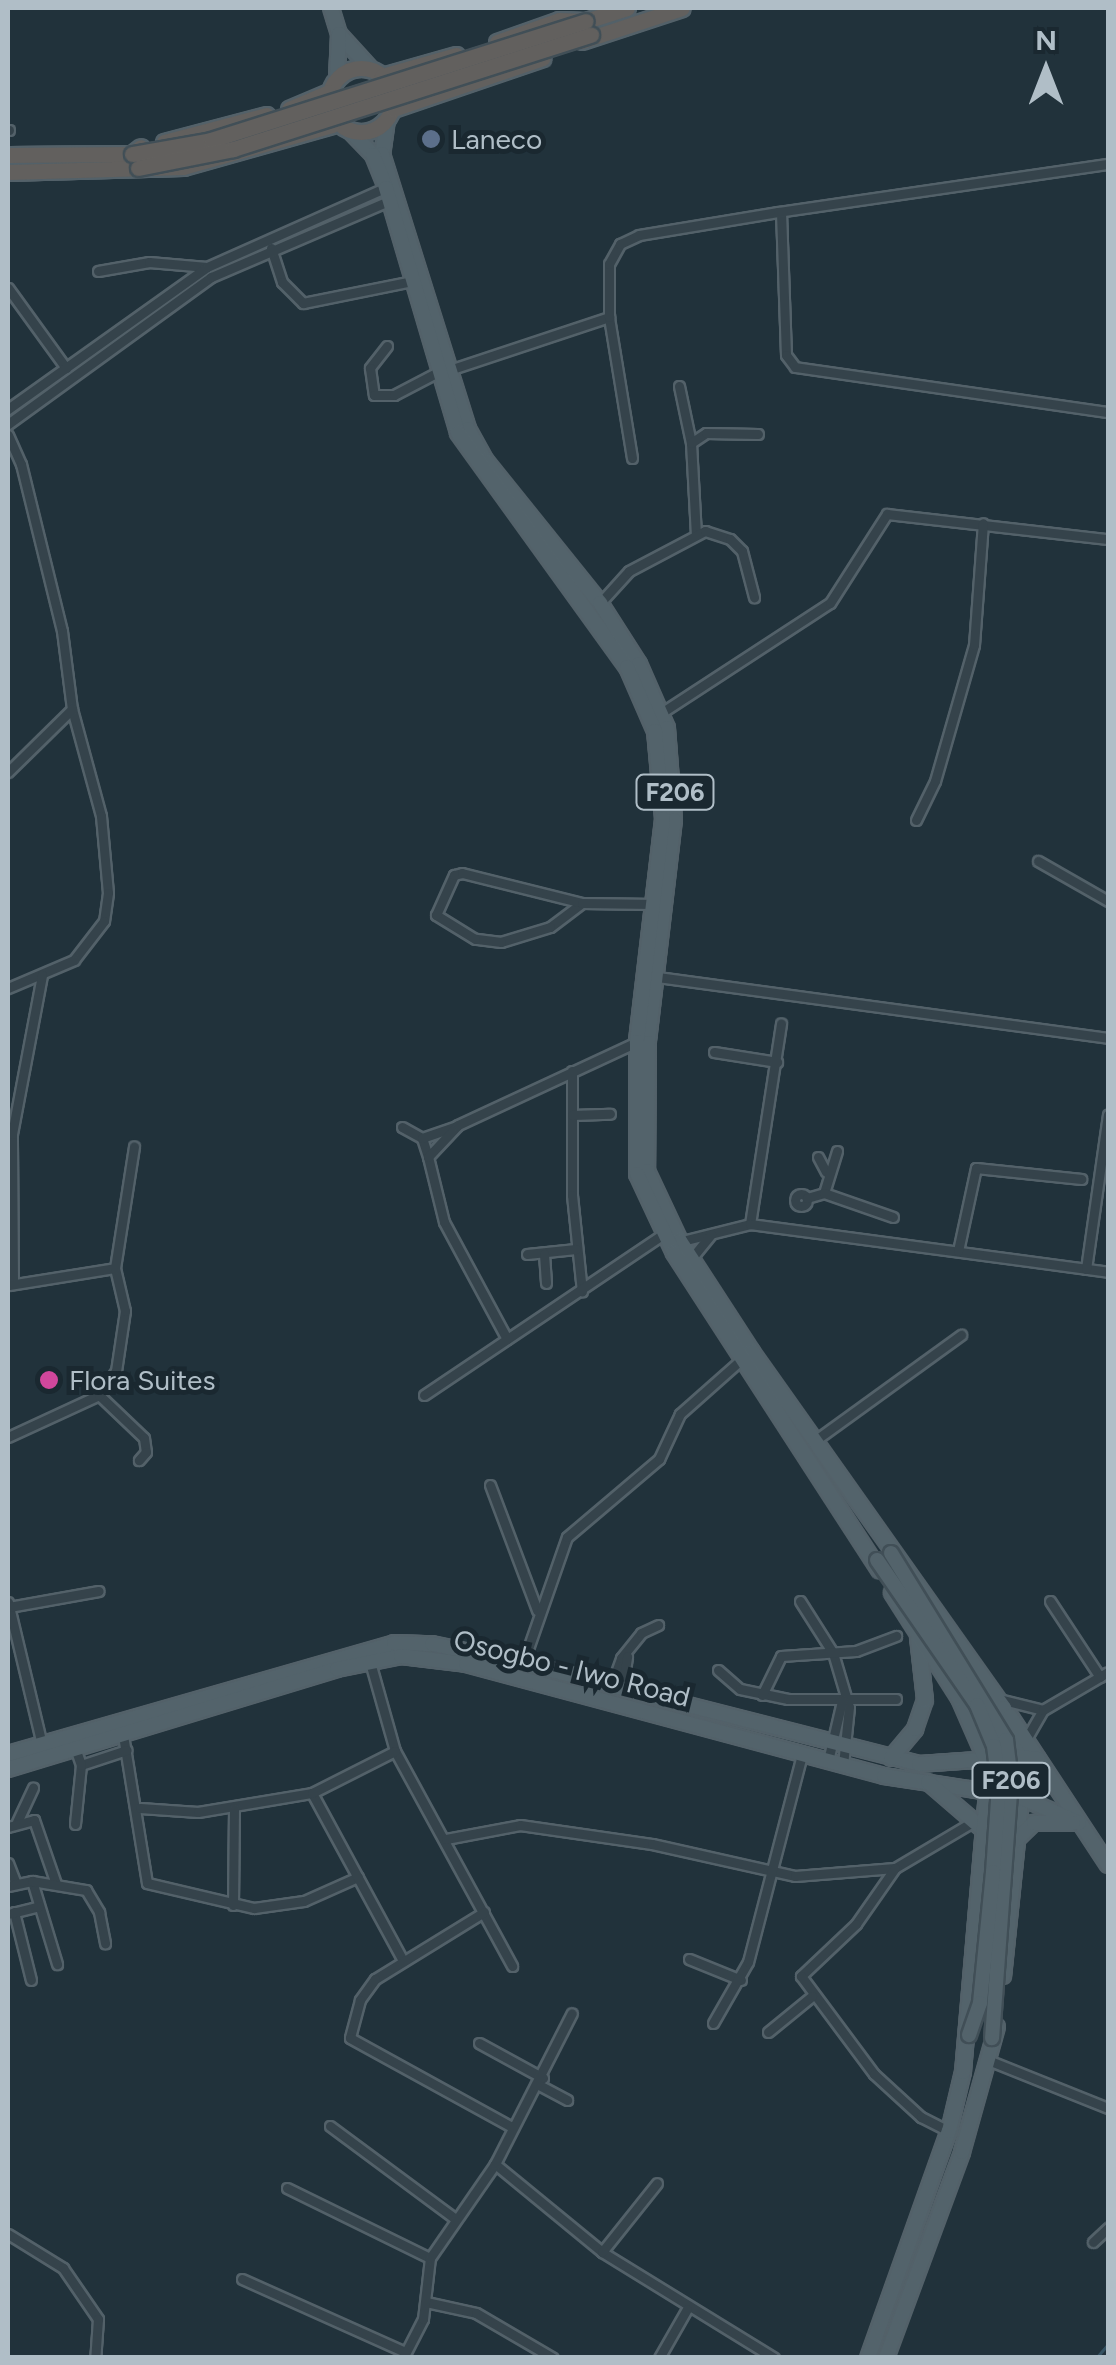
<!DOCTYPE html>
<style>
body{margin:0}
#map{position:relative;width:1116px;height:2365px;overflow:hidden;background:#21323b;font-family:Figtree,sans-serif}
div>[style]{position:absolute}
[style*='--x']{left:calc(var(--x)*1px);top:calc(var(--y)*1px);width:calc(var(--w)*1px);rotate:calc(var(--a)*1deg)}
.stream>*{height:2.5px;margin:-1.25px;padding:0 1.25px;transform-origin:1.25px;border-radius:1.25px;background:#355262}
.roads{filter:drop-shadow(2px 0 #536169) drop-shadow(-2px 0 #536169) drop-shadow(0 2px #536169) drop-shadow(0 -2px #536169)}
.minor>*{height:9px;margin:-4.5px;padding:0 4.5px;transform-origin:4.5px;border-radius:4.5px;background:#35434b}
.minor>.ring{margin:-4.5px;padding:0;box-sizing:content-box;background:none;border:9px solid #35434b;border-radius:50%}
.primary>*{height:14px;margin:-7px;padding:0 7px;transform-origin:7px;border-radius:7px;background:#53636b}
.trunk>*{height:15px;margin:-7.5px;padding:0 7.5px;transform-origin:7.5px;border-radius:7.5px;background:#62605e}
.trunk>.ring{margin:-7.5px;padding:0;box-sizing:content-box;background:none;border:15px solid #62605e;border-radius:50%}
.bridges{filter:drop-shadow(2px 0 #414f57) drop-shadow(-2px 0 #414f57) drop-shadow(0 2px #414f57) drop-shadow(0 -2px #414f57)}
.primary-bridge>*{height:14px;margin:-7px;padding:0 7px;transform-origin:7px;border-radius:7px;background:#53636b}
.trunk-bridge>*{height:15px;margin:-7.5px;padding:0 7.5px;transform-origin:7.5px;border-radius:7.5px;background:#62605e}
.dots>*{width:28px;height:28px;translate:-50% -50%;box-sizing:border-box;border:5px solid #1a2830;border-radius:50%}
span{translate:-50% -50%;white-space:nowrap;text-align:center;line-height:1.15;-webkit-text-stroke:10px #1a2830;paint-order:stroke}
.shield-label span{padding:2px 8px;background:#1a2830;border:2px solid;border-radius:8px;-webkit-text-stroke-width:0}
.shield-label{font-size:25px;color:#b0bec7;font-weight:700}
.poi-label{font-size:28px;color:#b0bec7}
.left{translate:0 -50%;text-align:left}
.street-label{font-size:28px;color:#b0bec7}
.frame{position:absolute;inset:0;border:10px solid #b0bec7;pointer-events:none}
.north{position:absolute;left:996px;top:20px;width:100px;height:100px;-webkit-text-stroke:8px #1a2830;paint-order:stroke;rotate:0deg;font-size:28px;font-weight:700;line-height:40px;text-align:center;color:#b0bec7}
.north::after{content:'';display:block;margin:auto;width:35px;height:45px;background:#b0bec7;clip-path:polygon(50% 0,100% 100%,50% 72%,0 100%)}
</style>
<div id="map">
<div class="stream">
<div style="--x:1096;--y:2358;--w:18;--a:-49"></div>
</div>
<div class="roads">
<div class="minor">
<div style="--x:8;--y:130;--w:1;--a:0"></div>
<div style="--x:781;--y:212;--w:143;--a:88"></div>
<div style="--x:786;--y:355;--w:15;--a:53"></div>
<div style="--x:795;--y:367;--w:316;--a:8.2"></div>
<div style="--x:271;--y:248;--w:36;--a:72"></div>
<div style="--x:282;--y:282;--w:30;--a:45"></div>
<div style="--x:303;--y:303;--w:111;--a:-11.4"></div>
<div style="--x:98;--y:271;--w:52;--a:-10"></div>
<div style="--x:149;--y:262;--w:58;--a:4.9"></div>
<div style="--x:8;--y:288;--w:99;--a:54.1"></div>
<div style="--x:387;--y:346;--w:28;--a:128"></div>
<div style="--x:370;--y:368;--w:27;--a:82"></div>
<div style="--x:374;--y:395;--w:20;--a:0"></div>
<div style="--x:394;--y:395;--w:47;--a:-27.6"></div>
<div style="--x:449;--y:370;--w:169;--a:-18.3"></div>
<div style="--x:679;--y:386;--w:58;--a:78.1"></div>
<div style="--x:691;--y:443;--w:92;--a:86.9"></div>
<div style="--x:8;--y:409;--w:244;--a:-35.5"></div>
<div style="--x:207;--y:267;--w:197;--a:-24"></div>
<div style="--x:8;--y:424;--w:251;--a:-35.9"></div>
<div style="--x:211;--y:277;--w:196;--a:-23.2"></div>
<div style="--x:8;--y:435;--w:32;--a:66"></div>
<div style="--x:21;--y:464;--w:172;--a:76.2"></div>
<div style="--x:62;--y:631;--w:79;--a:82.7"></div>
<div style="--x:72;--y:709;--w:111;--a:74.8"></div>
<div style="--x:101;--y:816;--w:77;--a:84.8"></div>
<div style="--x:108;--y:893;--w:28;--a:98"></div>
<div style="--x:104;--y:921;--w:49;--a:127.6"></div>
<div style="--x:74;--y:960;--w:72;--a:157"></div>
<div style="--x:691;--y:443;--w:18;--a:-34"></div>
<div style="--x:706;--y:433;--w:52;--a:1.1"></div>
<div style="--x:632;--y:458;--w:143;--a:-99.3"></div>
<div style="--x:609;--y:317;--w:53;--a:-90"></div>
<div style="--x:609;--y:264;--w:23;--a:-61"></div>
<div style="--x:620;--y:244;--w:21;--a:-25"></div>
<div style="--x:639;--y:235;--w:141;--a:-9.4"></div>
<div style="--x:778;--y:212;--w:333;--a:-8.3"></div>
<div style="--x:600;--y:603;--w:43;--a:-47.8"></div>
<div style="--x:629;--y:571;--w:86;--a:-27.8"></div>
<div style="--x:705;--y:531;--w:26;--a:18"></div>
<div style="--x:730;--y:539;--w:17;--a:45"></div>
<div style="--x:742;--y:551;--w:48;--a:75.4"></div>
<div style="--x:658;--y:715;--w:205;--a:-33.1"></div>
<div style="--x:830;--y:603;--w:106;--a:-57.4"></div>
<div style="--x:887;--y:514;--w:222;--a:6.5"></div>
<div style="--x:8;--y:772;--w:90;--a:-44.5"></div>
<div style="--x:916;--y:820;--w:43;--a:-64"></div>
<div style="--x:935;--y:781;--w:141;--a:-74"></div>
<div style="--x:974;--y:645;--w:122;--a:-85.8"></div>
<div style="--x:1038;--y:861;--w:81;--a:29.7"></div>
<div style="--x:582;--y:903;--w:40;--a:143"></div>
<div style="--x:550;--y:927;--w:51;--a:163"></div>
<div style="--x:501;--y:942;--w:26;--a:-173"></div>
<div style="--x:475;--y:939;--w:46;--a:-148.4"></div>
<div style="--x:436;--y:915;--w:44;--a:-65.8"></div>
<div style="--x:454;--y:875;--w:8;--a:-14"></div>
<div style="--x:462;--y:873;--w:124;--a:14"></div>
<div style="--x:582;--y:903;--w:73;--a:0.8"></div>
<div style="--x:650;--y:976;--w:462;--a:7.7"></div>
<div style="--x:714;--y:1052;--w:64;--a:9"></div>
<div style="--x:572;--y:1071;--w:124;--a:90"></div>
<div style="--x:572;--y:1195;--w:97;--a:84.1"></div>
<div style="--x:572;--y:1115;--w:38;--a:-2"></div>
<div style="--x:402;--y:1127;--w:23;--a:29"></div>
<div style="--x:422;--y:1138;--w:20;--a:72"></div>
<div style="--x:422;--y:1138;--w:37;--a:-19"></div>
<div style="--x:818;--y:1157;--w:17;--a:62"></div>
<div style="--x:824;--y:1193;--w:44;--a:-72.8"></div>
<div class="ring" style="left:795px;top:1194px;width:3px;height:3px"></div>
<div style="--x:807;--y:1198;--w:18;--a:-16"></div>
<div style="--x:824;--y:1193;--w:73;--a:19.2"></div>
<div style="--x:750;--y:1224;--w:203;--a:-81.2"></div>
<div style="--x:678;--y:1242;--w:74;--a:-14"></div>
<div style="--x:750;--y:1224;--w:361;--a:7.6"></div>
<div style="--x:958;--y:1251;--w:85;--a:-77.8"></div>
<div style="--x:976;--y:1168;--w:106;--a:6"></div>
<div style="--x:527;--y:1254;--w:49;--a:-5.8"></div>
<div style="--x:544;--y:1254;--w:29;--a:86"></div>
<div style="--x:691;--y:1259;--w:32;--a:-51"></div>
<div style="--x:1086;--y:1269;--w:156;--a:-81.9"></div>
<div style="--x:13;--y:1284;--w:150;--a:-90.4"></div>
<div style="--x:12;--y:1134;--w:162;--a:-79.3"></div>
<div style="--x:9;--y:1285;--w:107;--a:-9.1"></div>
<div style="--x:507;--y:1339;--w:133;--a:-118.3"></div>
<div style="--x:444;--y:1222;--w:67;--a:-103.8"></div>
<div style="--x:428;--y:1157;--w:44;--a:-46.8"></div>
<div style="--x:458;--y:1125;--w:197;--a:-24.9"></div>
<div style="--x:99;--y:1395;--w:62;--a:43.7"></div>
<div style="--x:144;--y:1438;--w:14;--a:82"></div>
<div style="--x:146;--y:1452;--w:11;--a:131"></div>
<div style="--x:424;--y:1395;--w:289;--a:-33.9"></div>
<div style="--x:8;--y:1437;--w:100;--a:-24.8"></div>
<div style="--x:99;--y:1395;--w:29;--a:-55"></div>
<div style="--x:116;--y:1371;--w:61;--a:-81.5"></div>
<div style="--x:125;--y:1311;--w:44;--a:-103.1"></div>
<div style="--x:115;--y:1268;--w:123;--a:-81.1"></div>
<div style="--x:813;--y:1442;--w:183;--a:-35.9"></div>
<div style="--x:490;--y:1485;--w:134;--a:69.4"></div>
<div style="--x:800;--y:1601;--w:62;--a:57.6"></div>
<div style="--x:833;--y:1653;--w:56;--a:73.5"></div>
<div style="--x:849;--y:1707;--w:58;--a:95.9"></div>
<div style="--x:1050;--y:1601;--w:91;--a:56.7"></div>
<div style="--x:8;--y:1602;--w:147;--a:76.6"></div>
<div style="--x:9;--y:1607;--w:91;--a:-10.1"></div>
<div style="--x:370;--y:1662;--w:92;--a:74.3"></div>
<div style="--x:395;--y:1751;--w:245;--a:61.4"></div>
<div style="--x:523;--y:1663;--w:133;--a:-70.8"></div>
<div style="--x:567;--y:1537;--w:121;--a:-40.3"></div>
<div style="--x:659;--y:1459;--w:50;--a:-65"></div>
<div style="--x:680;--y:1414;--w:84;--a:-41.6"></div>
<div style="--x:718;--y:1670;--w:29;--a:41"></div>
<div style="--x:740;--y:1689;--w:49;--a:11.8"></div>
<div style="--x:788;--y:1699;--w:108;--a:0"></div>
<div style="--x:611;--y:1686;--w:30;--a:-70"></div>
<div style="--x:621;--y:1658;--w:32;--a:-51"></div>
<div style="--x:641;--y:1633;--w:19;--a:-25"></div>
<div style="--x:622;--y:1689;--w:33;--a:-81"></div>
<div style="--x:762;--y:1695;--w:43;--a:-64"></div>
<div style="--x:781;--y:1656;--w:75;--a:-3.8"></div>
<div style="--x:856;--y:1651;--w:43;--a:-20.6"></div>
<div style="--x:999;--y:1699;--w:45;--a:14"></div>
<div style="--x:123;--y:1735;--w:150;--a:80.8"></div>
<div style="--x:147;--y:1883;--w:110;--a:13.2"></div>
<div style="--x:254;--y:1908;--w:50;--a:-8"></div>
<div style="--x:304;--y:1901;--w:59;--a:-24"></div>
<div style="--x:1025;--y:1741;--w:36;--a:-60"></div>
<div style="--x:1043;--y:1710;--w:75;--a:-30.3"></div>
<div style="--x:828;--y:1761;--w:62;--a:-76.9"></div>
<div style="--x:81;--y:1765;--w:48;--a:-18.1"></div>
<div style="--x:312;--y:1793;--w:189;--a:61.5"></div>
<div style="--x:140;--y:1808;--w:58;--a:3.9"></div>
<div style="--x:198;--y:1812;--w:116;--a:-9.5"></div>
<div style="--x:312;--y:1793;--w:93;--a:-26.8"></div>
<div style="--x:17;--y:1822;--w:38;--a:-65"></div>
<div style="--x:75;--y:1824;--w:59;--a:-84.2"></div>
<div style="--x:81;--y:1765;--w:18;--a:-109"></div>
<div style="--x:8;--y:1827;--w:27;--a:-15"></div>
<div style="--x:34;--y:1820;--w:68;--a:71"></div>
<div style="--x:446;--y:1839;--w:75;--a:-10.7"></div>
<div style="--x:520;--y:1825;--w:133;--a:8.2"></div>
<div style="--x:652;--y:1844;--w:147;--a:12.6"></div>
<div style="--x:795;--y:1876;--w:100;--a:-4.6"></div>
<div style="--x:895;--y:1868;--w:92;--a:-30.7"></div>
<div style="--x:8;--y:1863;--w:22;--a:69"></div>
<div style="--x:895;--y:1868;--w:68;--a:124.9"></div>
<div style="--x:856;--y:1924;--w:76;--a:136.6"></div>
<div style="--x:801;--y:1976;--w:122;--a:53.3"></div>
<div style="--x:874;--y:2074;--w:64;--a:42.5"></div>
<div style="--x:921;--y:2117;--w:31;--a:27"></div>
<div style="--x:32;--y:1881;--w:87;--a:73.2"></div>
<div style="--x:8;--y:1886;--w:25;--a:-12"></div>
<div style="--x:32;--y:1881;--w:55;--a:9.5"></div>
<div style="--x:86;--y:1890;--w:26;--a:59"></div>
<div style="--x:99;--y:1912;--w:32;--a:79"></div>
<div style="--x:233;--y:1905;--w:97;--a:-89.4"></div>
<div style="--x:14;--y:1912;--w:70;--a:76"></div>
<div style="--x:484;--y:1912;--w:128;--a:148.4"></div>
<div style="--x:375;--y:1979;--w:26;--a:126"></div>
<div style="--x:360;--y:2000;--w:39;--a:105"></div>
<div style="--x:350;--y:2038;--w:185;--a:28.8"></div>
<div style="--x:8;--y:1914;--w:32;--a:-14"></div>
<div style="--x:689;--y:1959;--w:56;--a:22"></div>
<div style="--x:713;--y:2023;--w:70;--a:-60.2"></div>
<div style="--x:748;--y:1962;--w:215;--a:-75.4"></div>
<div style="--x:768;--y:2032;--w:57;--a:-39.3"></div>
<div style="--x:479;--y:2043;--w:73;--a:28.7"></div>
<div style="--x:988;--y:2060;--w:129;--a:21.8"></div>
<div style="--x:539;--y:2085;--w:32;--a:28"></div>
<div style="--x:330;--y:2126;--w:153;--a:36.5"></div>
<div style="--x:495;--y:2164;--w:139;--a:39.4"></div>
<div style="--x:602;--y:2252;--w:202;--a:31.6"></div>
<div style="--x:287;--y:2188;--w:159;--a:26.1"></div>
<div style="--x:8;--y:2234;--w:65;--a:31.7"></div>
<div style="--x:63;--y:2268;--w:62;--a:55.5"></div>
<div style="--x:98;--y:2319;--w:39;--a:94"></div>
<div style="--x:1093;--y:2242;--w:21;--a:-43"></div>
<div style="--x:602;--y:2252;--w:88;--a:-51.4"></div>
<div style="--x:242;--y:2279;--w:179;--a:24.1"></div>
<div style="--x:426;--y:2302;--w:51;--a:12.4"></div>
<div style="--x:476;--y:2313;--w:89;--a:30.3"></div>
<div style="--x:403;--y:2358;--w:44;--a:-62.9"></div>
<div style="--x:423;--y:2319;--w:61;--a:-83.5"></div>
<div style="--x:430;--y:2258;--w:114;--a:-55.3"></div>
<div style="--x:495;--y:2164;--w:169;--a:-63"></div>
<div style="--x:659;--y:2358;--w:56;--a:-60.3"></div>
</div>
<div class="primary">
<div style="--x:331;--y:8;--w:27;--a:73"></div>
<div style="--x:339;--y:34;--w:47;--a:47.6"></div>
<div style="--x:337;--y:78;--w:44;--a:-87.4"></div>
<div style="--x:387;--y:120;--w:34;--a:98"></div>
<div style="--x:382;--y:154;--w:288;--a:72.6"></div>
<div style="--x:468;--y:429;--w:37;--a:61"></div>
<div style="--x:486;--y:461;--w:182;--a:51.2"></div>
<div style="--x:600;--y:603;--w:72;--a:57.4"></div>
<div style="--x:639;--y:664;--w:70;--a:66.4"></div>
<div style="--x:667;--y:728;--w:92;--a:85.6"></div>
<div style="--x:674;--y:820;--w:225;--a:96.7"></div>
<div style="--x:648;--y:1043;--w:128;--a:90.4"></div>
<div style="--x:647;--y:1171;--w:77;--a:64.8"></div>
<div style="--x:680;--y:1241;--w:132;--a:57"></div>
<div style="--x:752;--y:1352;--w:436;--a:54.7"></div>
<div style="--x:1004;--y:1708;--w:69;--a:73.1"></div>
<div style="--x:1024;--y:1774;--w:203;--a:95.9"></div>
<div style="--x:350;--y:131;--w:33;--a:46"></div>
<div style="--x:373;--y:155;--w:35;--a:68"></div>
<div style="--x:386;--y:188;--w:255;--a:73.6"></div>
<div style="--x:458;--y:433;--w:289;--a:54.2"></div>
<div style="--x:627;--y:667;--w:70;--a:66.4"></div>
<div style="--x:655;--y:731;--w:88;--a:84.8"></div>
<div style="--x:663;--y:819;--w:225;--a:96.7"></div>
<div style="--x:637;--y:1042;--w:132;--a:90"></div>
<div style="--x:637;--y:1174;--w:87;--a:64.9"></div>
<div style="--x:674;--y:1253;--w:378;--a:57.1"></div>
<div style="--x:1010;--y:1716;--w:178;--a:56.7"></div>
<div style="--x:8;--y:1754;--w:402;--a:-16"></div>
<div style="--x:394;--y:1643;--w:38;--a:2"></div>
<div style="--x:432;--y:1644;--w:93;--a:11.8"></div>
<div style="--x:523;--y:1663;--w:409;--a:14.3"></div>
<div style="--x:919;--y:1764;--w:71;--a:-4"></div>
<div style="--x:1010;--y:1756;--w:28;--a:6"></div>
<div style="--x:891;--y:1758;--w:38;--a:-50"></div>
<div style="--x:915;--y:1729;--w:31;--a:-71"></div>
<div style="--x:925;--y:1700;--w:62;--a:-96.4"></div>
<div style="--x:8;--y:1769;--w:344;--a:-16.9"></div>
<div style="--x:337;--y:1669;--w:65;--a:-11.5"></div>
<div style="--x:401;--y:1656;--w:65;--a:7"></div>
<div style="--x:466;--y:1664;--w:433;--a:15"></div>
<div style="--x:884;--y:1776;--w:106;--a:8.7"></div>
<div style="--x:928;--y:1782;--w:75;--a:40.7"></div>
<div style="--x:1013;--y:1794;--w:72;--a:23.7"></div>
<div style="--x:1014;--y:1842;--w:28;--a:-44"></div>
<div style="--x:1034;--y:1823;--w:39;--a:0"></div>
<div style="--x:868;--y:2358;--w:241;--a:-70.4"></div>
<div style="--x:949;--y:2131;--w:61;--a:-76.7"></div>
<div style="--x:963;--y:2072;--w:282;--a:-85.1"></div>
<div style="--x:987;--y:1791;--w:15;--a:-113"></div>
<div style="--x:981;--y:1777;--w:16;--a:-68"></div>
<div style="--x:987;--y:1762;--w:70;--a:-113.6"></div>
<div style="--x:959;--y:1698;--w:125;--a:-122.5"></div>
<div style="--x:886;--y:2358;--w:220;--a:-69.7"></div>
<div style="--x:962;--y:2152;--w:130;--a:-74.4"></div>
</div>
<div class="trunk">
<div style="--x:582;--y:41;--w:105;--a:-18.3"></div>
<div style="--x:497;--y:42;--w:66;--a:-19.5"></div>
<div style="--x:559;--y:20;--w:27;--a:2"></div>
<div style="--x:586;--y:21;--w:43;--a:-17.6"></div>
<div class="ring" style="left:329px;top:68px;width:49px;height:49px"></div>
<div style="--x:382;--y:76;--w:77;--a:-15.8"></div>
<div style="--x:289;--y:109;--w:43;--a:-23"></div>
<div style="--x:393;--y:109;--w:158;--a:-18.8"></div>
<div style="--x:164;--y:142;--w:106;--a:-14.7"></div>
<div style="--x:8;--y:155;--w:124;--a:-0.5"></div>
<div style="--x:132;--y:154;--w:11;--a:-38"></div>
<div style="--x:8;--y:172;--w:175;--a:-1.6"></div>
<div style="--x:183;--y:167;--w:155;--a:-15.7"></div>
</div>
</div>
<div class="bridges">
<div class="primary-bridge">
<div style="--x:891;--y:1553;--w:220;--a:58.4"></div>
<div style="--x:1006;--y:1740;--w:40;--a:82.9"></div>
<div style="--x:1011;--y:1780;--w:259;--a:94.2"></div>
<div style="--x:877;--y:1560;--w:176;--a:55.4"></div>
<div style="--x:977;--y:1705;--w:44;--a:67.5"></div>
<div style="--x:994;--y:1746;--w:40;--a:82.9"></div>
<div style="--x:999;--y:1786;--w:86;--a:94"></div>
<div style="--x:993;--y:1872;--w:132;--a:95.7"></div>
<div style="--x:980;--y:2003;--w:34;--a:109"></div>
</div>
<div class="trunk-bridge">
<div style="--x:132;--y:154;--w:80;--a:-10"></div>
<div style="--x:211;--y:140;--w:393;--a:-17.6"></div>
<div style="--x:138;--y:168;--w:97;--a:-11.3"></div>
<div style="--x:233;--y:149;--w:376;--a:-17.7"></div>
</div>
</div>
<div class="dots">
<div style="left:431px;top:139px;background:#5c6f8a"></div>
<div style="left:49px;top:1380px;background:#d1479c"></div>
</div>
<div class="shield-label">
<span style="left:675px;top:792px">F206</span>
<span style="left:1011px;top:1780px">F206</span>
</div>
<div class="poi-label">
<span class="left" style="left:451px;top:139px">Laneco</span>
<span class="left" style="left:69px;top:1380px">Flora Suites</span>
</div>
<div class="street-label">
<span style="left:572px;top:1668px;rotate:14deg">Osogbo - Iwo Road</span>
</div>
<div class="frame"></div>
<div class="north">N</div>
</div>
